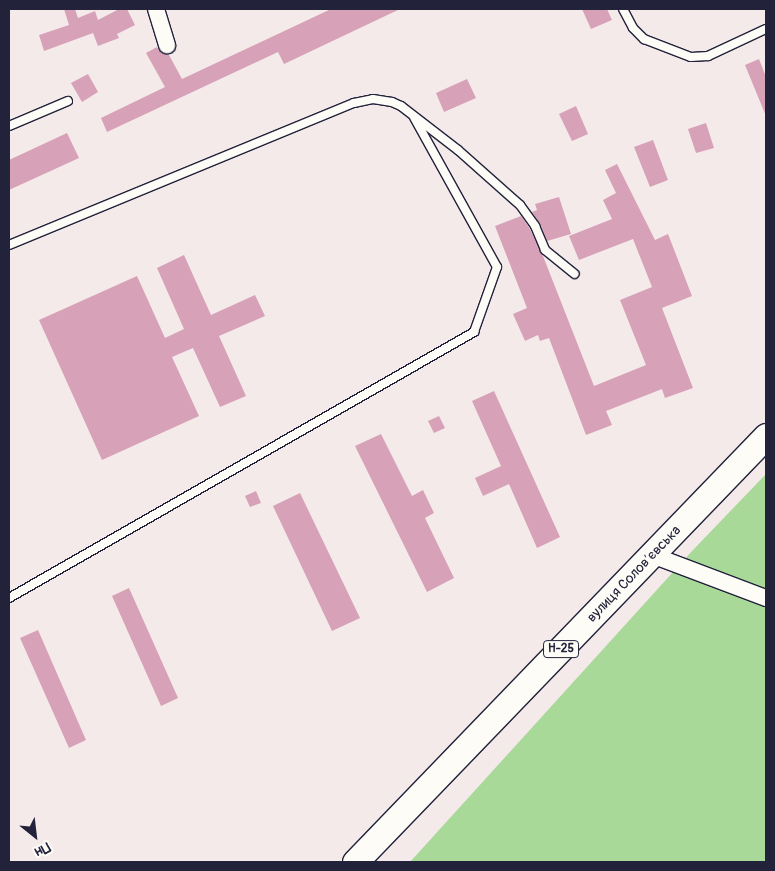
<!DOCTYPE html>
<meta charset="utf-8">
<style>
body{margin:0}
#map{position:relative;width:775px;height:871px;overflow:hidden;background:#f5eaea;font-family:Pangolin,sans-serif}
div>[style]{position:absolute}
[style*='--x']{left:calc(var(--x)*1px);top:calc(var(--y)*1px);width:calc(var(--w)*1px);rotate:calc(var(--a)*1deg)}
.green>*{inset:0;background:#a9d999}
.building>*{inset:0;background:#d7a1b8}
.roads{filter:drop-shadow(1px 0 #22223b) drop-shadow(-1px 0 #22223b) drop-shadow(0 1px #22223b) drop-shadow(0 -1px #22223b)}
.service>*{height:8px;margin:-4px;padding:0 4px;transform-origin:4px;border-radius:4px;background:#fdfcf7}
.minor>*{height:16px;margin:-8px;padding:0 8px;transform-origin:8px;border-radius:8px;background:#fdfcf7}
.primary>*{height:25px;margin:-12.5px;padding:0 12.5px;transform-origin:12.5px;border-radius:12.5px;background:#fdfcf7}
span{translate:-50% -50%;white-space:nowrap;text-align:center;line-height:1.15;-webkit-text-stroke:4.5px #fdfcf7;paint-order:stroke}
.shield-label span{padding:1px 4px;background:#fdfcf7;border:1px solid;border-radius:4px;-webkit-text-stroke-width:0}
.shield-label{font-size:12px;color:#22223b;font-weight:700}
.street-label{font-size:14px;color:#22223b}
.frame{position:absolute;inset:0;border:10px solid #22223b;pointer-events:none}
.north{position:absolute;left:10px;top:811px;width:50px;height:50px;-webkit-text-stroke:4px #fdfcf7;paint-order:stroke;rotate:151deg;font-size:14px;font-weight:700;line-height:20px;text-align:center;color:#22223b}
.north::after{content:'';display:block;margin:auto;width:18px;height:22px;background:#22223b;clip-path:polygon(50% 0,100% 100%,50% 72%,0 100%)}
</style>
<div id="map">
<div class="green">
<div style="clip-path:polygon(766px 474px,766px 862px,410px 862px,693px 550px)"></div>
</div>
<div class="building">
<div style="clip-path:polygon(64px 9px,75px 9px,78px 18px,95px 11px,98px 20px,119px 9px,127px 9px,135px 25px,117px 34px,119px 38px,98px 46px,93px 33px,44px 51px,39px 35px,69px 25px)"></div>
<div style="clip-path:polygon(331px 9px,400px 9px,284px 64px,278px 52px,107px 132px,101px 118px,165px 87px,146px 53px,157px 47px,161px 53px,169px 55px,182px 79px)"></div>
<div style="clip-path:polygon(582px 9px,607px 9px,612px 20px,591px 29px)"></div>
<div style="clip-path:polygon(759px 59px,766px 77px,766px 116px,745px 65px)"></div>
<div style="clip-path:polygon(88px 74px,98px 92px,82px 102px,71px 83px)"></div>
<div style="clip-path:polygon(467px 79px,476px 98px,444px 112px,436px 93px)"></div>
<div style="clip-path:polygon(576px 106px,588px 134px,572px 141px,559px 114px)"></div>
<div style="clip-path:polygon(706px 123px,714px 148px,696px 153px,688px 129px)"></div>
<div style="clip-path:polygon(67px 133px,79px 158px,9px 190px,9px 160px)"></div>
<div style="clip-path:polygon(653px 140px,668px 180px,650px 187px,634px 147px)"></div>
<div style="clip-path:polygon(617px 164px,655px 240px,668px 234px,692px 296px,662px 308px,693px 388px,665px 398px,662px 389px,606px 411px,612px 425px,586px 435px,549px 338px,540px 341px,538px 335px,525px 341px,513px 314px,527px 308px,495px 226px,521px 216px,530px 229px,543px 256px,594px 386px,646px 365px,620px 300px,652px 287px,633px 239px,579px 260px,569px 236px,612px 219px,603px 200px,616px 193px,605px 170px)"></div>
<div style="clip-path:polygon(559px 197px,571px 234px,547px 241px,540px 224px,532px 212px,537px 210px,535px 204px)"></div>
<div style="clip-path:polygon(184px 255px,211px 315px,255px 295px,265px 316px,219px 336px,246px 396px,220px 407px,193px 348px,172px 357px,199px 416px,102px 460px,39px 320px,137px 276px,165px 338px,184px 329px,157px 268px)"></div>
<div style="clip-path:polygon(494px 391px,560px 537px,537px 548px,509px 484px,483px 496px,475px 478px,501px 466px,472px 401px)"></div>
<div style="clip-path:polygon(439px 416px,445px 428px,434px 433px,428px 421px)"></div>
<div style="clip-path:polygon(381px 434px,412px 496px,423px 490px,434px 513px,425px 518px,454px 578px,427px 592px,355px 446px)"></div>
<div style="clip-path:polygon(256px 491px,261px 503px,250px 507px,245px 496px)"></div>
<div style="clip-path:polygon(300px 493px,360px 618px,332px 631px,273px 506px)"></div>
<div style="clip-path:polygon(129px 588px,178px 698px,161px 706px,112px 596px)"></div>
<div style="clip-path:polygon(38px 630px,86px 740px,69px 748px,20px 638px)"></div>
</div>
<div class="roads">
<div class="service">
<div style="--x:623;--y:9;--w:21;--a:62"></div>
<div style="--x:633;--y:28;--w:16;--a:45"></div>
<div style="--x:644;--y:39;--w:50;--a:21"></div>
<div style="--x:691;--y:57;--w:17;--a:-3"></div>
<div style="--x:708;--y:56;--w:64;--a:-25"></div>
<div style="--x:9;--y:126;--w:64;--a:-23"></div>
<div style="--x:9;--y:245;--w:373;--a:-22.4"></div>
<div style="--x:354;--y:103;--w:19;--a:-12"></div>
<div style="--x:373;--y:99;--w:19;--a:9"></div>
<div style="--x:392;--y:102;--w:10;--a:24"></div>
<div style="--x:401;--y:106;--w:72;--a:37.7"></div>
<div style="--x:458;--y:150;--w:83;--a:41.6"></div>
<div style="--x:520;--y:205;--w:26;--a:54"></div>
<div style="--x:535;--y:226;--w:26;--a:67"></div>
<div style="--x:545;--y:250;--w:38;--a:39"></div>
<div style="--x:9;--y:598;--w:536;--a:-29.77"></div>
<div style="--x:474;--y:332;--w:69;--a:-70.5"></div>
<div style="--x:497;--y:267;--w:171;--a:-119"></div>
</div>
<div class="minor">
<div style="--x:156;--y:9;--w:38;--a:73"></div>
<div style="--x:652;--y:555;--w:122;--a:20.7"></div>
</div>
<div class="primary">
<div style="--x:355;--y:862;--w:592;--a:-46.03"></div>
</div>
</div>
<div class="shield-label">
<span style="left:561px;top:649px">Н-25</span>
</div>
<div class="street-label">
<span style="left:634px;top:574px;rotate:-46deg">вулиця Соловʼєвська</span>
</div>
<div class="frame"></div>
<div class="north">Пн</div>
</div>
